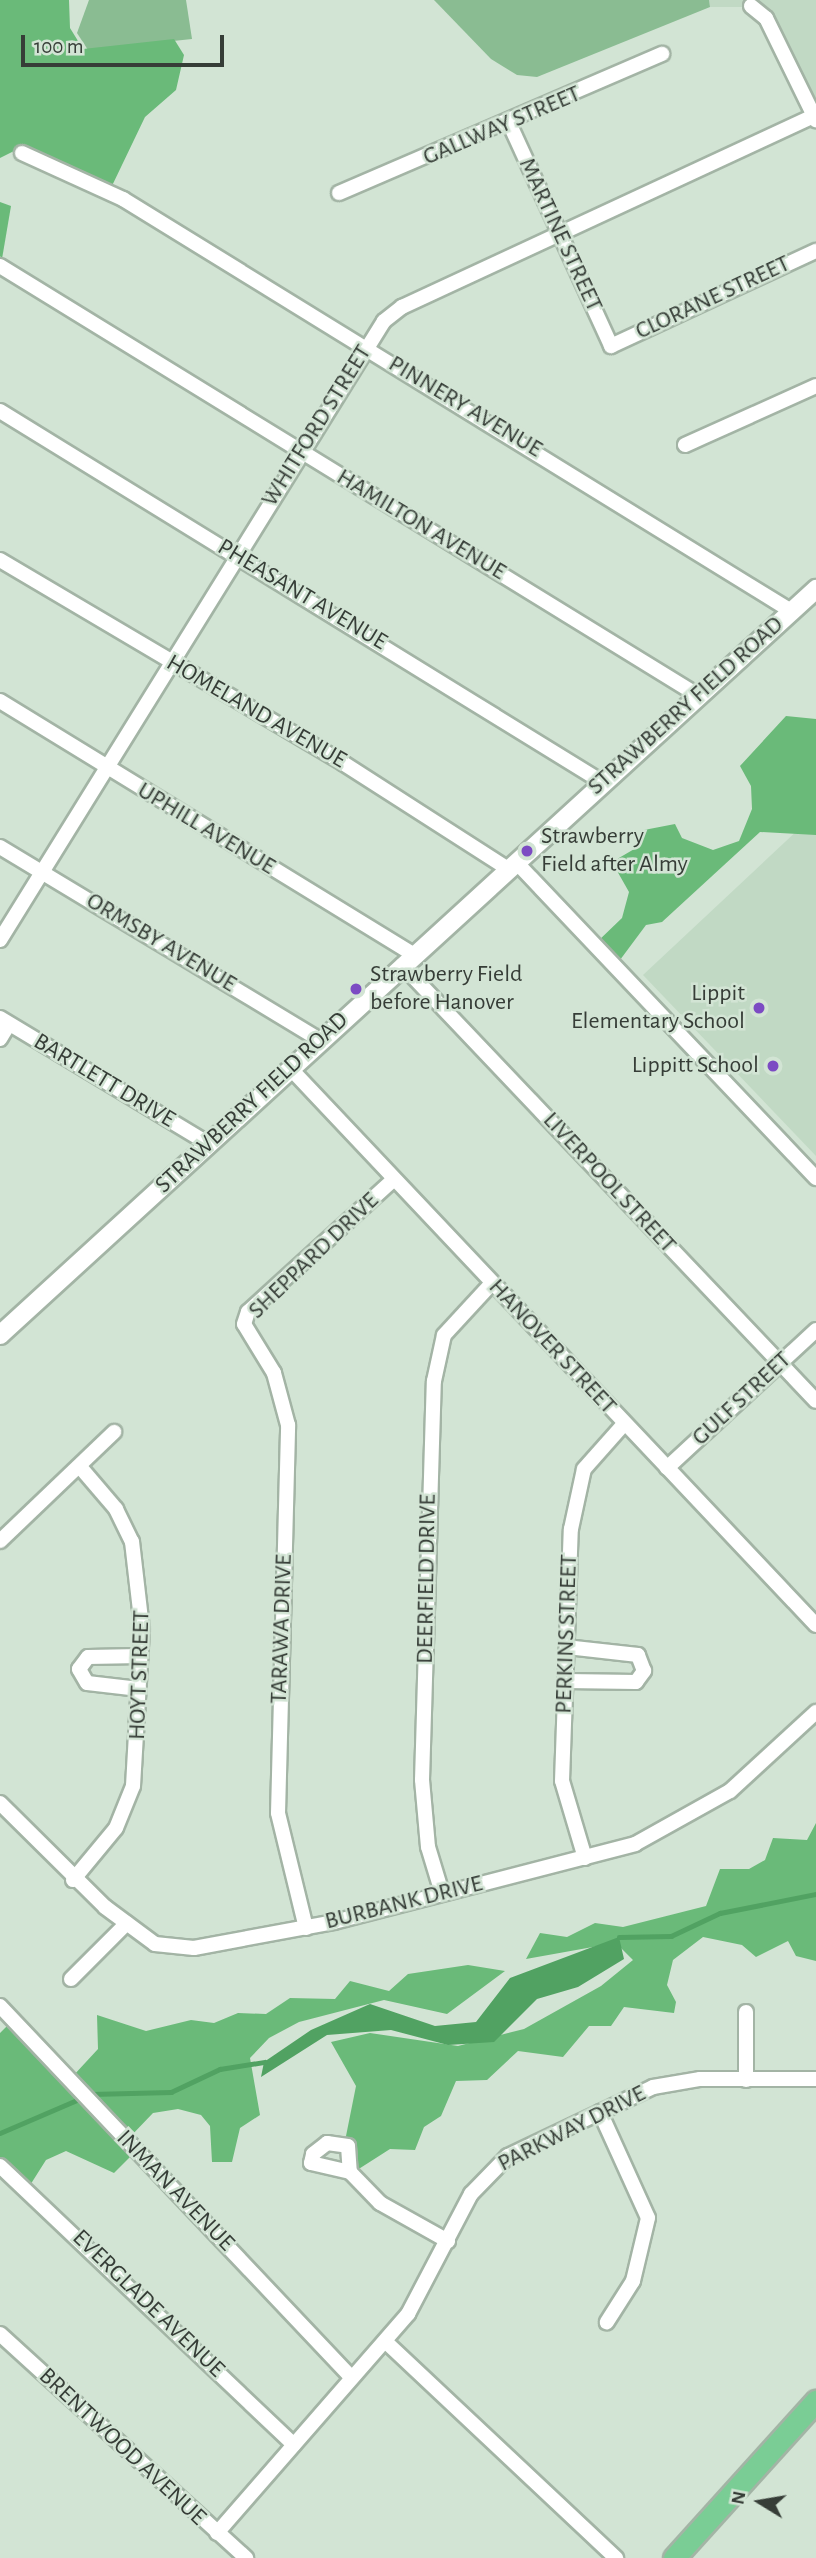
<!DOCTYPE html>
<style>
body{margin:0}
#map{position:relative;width:816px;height:2558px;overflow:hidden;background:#d2e4d4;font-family:"Alegreya Sans",sans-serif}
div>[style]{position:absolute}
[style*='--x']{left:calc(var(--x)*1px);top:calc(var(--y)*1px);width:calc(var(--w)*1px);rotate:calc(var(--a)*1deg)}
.built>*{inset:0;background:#c1d9c4}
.green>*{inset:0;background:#8abc92}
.forest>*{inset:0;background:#6aba79}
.water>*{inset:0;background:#51a262}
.stream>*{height:4.5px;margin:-2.25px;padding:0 2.25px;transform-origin:2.25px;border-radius:2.25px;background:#51a262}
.roads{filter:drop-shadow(2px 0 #a3b4a5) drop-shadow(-2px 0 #a3b4a5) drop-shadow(0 2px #a3b4a5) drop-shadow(0 -2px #a3b4a5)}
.minor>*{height:14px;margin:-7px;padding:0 7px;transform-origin:7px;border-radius:7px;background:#fff}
.tertiary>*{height:18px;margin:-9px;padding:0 9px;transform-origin:9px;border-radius:9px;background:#fff}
.primary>*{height:21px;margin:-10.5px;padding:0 10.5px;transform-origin:10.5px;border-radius:10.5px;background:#7acd95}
.dots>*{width:19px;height:19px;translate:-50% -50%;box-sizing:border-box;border:4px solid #d2e4d4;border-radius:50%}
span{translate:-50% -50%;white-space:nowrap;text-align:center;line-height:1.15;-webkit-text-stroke:5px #d2e4d4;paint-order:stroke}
.street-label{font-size:24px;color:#363d37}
.poi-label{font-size:24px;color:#363d37}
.left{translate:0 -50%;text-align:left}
.right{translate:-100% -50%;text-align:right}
.north{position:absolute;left:725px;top:2467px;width:70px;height:70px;-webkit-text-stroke:5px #d2e4d4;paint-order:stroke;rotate:281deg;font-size:19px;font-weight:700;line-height:28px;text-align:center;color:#363d37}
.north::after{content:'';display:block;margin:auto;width:24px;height:32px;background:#363d37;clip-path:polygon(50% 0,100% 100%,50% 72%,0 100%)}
.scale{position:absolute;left:21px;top:35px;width:203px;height:32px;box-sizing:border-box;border:4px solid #363d37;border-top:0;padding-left:9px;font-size:21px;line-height:24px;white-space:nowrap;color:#363d37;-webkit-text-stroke:5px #d2e4d4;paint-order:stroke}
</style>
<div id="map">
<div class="built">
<div style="clip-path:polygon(709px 0,816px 0,816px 122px,752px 7px,710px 7px)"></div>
<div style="clip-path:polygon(816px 813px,816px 1156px,643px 975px)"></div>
</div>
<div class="green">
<div style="clip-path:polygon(89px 0,186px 0,192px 39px,88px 50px,77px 33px)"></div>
<div style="clip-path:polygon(434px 0,709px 0,710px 7px,537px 77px,517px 75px,491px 59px)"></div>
</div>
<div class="forest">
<div style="clip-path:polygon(0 0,69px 0,70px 28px,83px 49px,174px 39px,184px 55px,176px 90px,145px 117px,110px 190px,20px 148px,0 158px)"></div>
<div style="clip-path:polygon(0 202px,11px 206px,2px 259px,0 256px)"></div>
<div style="clip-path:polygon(786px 716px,816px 719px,816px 835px,760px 832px,662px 922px,646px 925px,617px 964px,596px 943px,622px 918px,629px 892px,612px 862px,636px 848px,644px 830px,675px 824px,682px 838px,713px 850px,739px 841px,752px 809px,751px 786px,740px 766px)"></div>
<div style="clip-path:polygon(816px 1823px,816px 1961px,796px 1956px,788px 1941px,756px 1957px,742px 1945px,703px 1937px,673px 1960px,667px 1985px,676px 2002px,674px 2013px,624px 2007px,611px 2026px,589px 2026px,563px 2057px,518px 2051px,487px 2080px,456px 2081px,441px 2116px,424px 2127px,415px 2150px,390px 2149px,354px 2172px,342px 2156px,356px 2086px,331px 2042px,370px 2033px,458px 2046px,524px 2029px,601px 1986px,633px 1960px,621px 1948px,604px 1945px,526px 1959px,540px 1933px,567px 1937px,595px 1923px,623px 1927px,706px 1906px,720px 1869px,749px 1869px,765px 1860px,773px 1838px,807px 1840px)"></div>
<div style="clip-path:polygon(468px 1965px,505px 1971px,447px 2014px,384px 2000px,299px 2022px,269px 2038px,250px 2058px,260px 2115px,240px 2128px,232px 2162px,212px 2162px,210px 2126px,201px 2115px,178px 2109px,153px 2113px,129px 2138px,135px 2152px,114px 2173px,66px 2151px,46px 2160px,27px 2190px,0 2166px,0 2033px,11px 2022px,73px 2076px,98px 2049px,97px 2015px,146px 2031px,191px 2020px,214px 2023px,238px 2013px,266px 2014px,290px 1998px,335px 1999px,350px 1981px,389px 1991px,408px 1974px)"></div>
</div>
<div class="water">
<div style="clip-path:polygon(619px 1937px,624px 1959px,578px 1987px,537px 1999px,494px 2042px,448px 2045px,391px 2030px,327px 2035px,261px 2077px,264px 2062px,311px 2030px,370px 2004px,435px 2026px,476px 2022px,510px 1978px)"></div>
</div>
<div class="stream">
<div style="--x:619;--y:1937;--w:52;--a:-1.1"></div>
<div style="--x:671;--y:1936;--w:54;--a:-25.1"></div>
<div style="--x:720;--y:1913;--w:98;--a:-11.2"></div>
<div style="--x:0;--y:2133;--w:99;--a:-23.2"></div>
<div style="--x:91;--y:2094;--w:80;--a:-1.4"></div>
<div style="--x:171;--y:2092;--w:54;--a:-25.1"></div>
<div style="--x:220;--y:2069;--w:45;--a:-9"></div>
</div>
<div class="roads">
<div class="minor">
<div style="--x:751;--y:6;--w:19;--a:39"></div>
<div style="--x:766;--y:18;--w:114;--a:63.9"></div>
<div style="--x:510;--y:125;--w:243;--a:65.4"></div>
<div style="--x:611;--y:346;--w:226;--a:-24.9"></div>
<div style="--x:22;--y:153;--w:111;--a:24.5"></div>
<div style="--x:123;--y:199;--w:785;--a:31.66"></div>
<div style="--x:339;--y:193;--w:352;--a:-23.3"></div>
<div style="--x:0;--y:266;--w:821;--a:31.6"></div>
<div style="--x:0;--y:411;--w:707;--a:31.64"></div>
<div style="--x:685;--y:445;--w:144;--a:-24.2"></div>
<div style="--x:0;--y:560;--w:399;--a:30.6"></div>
<div style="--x:343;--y:763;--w:196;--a:32.7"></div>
<div style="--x:0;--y:701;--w:486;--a:31.5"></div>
<div style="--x:0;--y:847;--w:375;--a:31.1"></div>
<div style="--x:516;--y:862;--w:436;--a:46.5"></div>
<div style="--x:0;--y:940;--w:728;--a:-58.19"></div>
<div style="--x:384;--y:321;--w:23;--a:-38"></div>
<div style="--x:402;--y:307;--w:456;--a:-24.9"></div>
<div style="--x:402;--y:965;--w:601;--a:46.48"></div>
<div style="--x:0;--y:1018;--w:244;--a:31.1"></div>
<div style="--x:0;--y:1039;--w:17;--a:-59"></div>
<div style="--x:290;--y:1068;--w:766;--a:46.64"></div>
<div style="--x:667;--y:1468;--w:203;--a:-42.8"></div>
<div style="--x:0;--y:1541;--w:158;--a:-43.7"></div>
<div style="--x:566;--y:1681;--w:70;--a:0.8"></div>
<div style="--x:636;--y:1682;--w:14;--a:-54"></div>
<div style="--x:644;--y:1671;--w:17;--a:-111"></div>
<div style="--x:638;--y:1655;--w:71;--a:-173.6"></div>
<div style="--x:139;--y:1689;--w:52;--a:-173.4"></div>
<div style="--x:87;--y:1683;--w:16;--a:-120"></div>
<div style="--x:79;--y:1669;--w:15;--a:-53"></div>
<div style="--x:88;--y:1657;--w:52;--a:-1.1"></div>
<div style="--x:0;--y:1803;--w:148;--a:44.7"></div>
<div style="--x:105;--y:1907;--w:62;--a:36.5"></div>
<div style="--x:155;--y:1944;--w:39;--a:6"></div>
<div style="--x:194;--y:1948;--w:142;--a:-10.5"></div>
<div style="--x:334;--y:1922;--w:311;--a:-14.5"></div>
<div style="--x:635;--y:1844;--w:109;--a:-29.2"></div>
<div style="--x:730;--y:1791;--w:117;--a:-42.6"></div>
<div style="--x:585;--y:1858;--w:80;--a:-106.6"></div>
<div style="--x:562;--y:1781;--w:252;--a:-88"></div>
<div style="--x:571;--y:1529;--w:61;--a:-77.8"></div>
<div style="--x:584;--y:1469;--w:60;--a:-48.4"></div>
<div style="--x:73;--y:1880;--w:67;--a:-50.4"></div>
<div style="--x:116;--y:1828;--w:45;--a:-68"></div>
<div style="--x:133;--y:1786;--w:158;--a:-86.7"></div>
<div style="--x:142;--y:1628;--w:87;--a:-96.6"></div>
<div style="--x:132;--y:1542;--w:37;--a:-116"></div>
<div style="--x:116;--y:1509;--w:54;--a:-130.5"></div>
<div style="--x:442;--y:1893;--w:48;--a:-106.9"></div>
<div style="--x:428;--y:1847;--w:67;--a:-95.1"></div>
<div style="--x:422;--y:1780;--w:399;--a:-88.3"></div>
<div style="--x:434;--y:1381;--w:47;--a:-77.7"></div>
<div style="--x:444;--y:1335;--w:71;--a:-47.3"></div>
<div style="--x:306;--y:1928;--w:118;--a:-103.7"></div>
<div style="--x:278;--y:1813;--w:388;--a:-88.5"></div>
<div style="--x:288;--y:1425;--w:54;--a:-105.1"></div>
<div style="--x:274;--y:1373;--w:57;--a:-121.5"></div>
<div style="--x:244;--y:1324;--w:13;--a:-72"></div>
<div style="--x:248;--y:1312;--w:197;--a:-42.3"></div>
<div style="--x:71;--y:1979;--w:79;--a:-45"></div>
<div style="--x:0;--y:2006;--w:509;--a:46.59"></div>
<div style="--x:746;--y:2080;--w:68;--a:-90"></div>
<div style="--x:600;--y:2112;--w:116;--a:65.6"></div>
<div style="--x:648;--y:2218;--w:65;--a:103.4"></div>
<div style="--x:633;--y:2281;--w:49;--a:122.4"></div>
<div style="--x:0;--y:2166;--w:405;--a:43.5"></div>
<div style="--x:350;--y:2172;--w:40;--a:-167"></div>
<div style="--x:311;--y:2163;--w:9;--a:-77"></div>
<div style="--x:313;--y:2154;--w:18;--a:-38"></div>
<div style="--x:327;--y:2143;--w:21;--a:8"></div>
<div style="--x:348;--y:2146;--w:26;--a:86"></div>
<div style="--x:350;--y:2172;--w:43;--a:45.9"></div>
<div style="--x:380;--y:2203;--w:78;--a:29.2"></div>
<div style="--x:0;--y:2334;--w:333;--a:42.3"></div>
<div style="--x:386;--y:2342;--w:316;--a:43.2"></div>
<div style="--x:217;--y:2533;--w:291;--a:-48.9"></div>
<div style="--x:408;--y:2314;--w:136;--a:-62.3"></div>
<div style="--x:471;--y:2194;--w:53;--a:-45.8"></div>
<div style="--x:508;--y:2156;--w:161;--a:-25.4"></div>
<div style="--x:653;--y:2087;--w:48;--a:-9.7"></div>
<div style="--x:700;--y:2079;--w:116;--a:0"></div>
</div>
<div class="tertiary">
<div style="--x:0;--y:1335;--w:1106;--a:-42.43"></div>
</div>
<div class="primary">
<div style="--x:674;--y:2558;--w:212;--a:-47.9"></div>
</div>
</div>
<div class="dots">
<div style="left:527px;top:851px;background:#7c4bc3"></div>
<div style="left:356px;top:989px;background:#7c4bc3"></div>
<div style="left:759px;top:1008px;background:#7c4bc3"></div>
<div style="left:773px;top:1066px;background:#7c4bc3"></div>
</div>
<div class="street-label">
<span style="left:502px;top:126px;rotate:-23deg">GALLWAY STREET</span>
<span style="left:560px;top:235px;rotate:65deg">MARTINE STREET</span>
<span style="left:713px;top:298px;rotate:-25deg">CLORANE STREET</span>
<span style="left:465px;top:407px;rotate:31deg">PINNERY AVENUE</span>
<span style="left:317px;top:426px;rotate:-58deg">WHITFORD STREET</span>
<span style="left:421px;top:525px;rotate:31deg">HAMILTON AVENUE</span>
<span style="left:302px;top:595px;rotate:31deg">PHEASANT AVENUE</span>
<span style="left:686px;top:706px;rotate:-42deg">STRAWBERRY FIELD ROAD</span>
<span style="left:256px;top:712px;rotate:30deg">HOMELAND AVENUE</span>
<span style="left:206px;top:829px;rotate:31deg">UPHILL AVENUE</span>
<span style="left:161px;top:943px;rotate:31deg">ORMSBY AVENUE</span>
<span style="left:104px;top:1081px;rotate:31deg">BARTLETT DRIVE</span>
<span style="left:252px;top:1103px;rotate:-43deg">STRAWBERRY FIELD ROAD</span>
<span style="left:609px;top:1183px;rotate:47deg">LIVERPOOL STREET</span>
<span style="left:314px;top:1256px;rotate:-44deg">SHEPPARD DRIVE</span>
<span style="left:552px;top:1347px;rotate:47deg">HANOVER STREET</span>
<span style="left:742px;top:1399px;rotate:-43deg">GULF STREET</span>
<span style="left:427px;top:1579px;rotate:-89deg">DEERFIELD DRIVE</span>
<span style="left:282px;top:1629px;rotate:-88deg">TARAWA DRIVE</span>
<span style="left:567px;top:1634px;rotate:-88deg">PERKINS STREET</span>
<span style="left:140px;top:1675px;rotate:-88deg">HOYT STREET</span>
<span style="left:404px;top:1903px;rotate:-14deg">BURBANK DRIVE</span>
<span style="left:572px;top:2129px;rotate:-27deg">PARKWAY DRIVE</span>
<span style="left:175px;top:2191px;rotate:46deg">INMAN AVENUE</span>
<span style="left:148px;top:2304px;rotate:44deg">EVERGLADE AVENUE</span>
<span style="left:122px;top:2447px;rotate:43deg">BRENTWOOD AVENUE</span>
</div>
<div class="poi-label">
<span class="left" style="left:541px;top:851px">Strawberry<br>Field after Almy</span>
<span class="left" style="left:370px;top:989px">Strawberry Field<br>before Hanover</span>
<span class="right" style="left:745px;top:1008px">Lippit<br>Elementary School</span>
<span class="right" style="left:759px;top:1066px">Lippitt School</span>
</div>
<div class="north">N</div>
<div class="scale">100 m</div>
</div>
